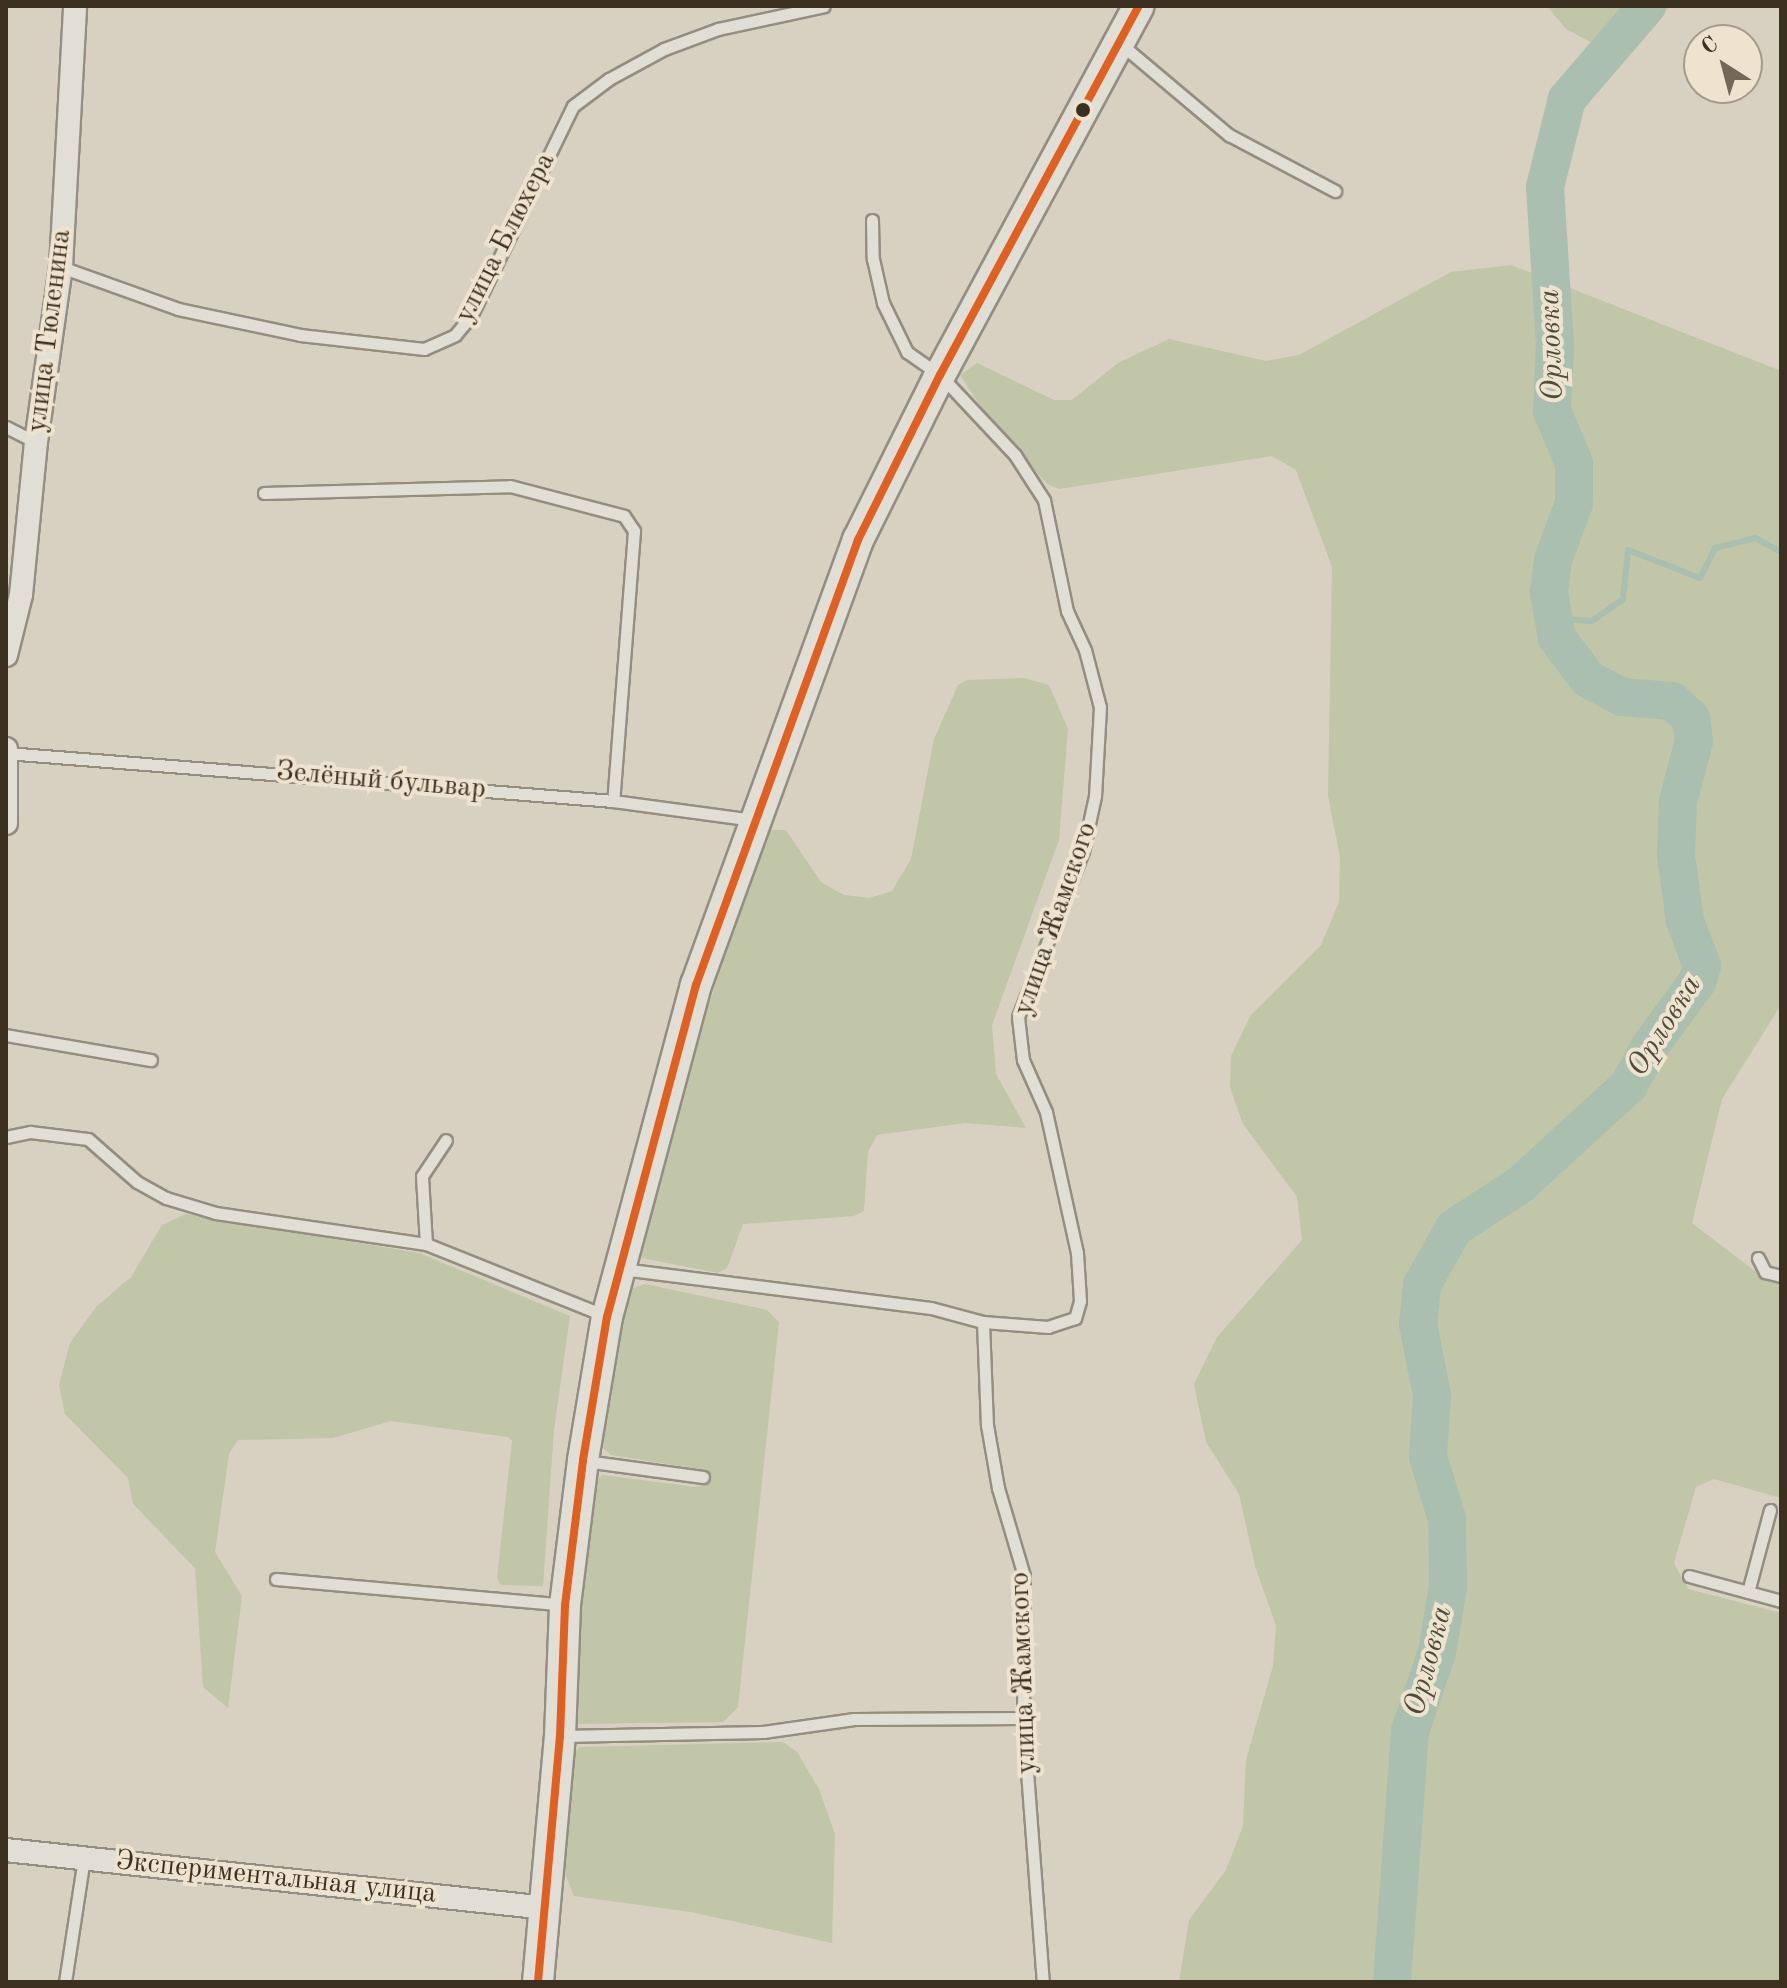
<!DOCTYPE html>
<meta charset="utf-8">
<style>
body{margin:0}
#map{position:relative;width:1787px;height:1988px;overflow:hidden;background:#d8d0c0;font-family:"Old Standard TT",serif}
div>[style]{position:absolute}
[style*='--x']{left:calc(var(--x)*1px);top:calc(var(--y)*1px);width:calc(var(--w)*1px);rotate:calc(var(--a)*1deg)}
.green>*{inset:0;background:#c0c6a7}
.stream>*{height:6px;margin:-3px;padding:0 3px;transform-origin:3px;border-radius:3px;background:#aabfb0}
.river>*{height:38px;margin:-19px;padding:0 19px;transform-origin:19px;border-radius:19px;background:#aabfb0}
.roads{filter:drop-shadow(2px 0 #938d82) drop-shadow(-2px 0 #938d82) drop-shadow(0 2px #938d82) drop-shadow(0 -2px #938d82)}
.lane>*{height:11px;margin:-5.5px;padding:0 5.5px;transform-origin:5.5px;border-radius:5.5px;background:#e1ded5}
.street>*{height:22px;margin:-11px;padding:0 11px;transform-origin:11px;border-radius:11px;background:#e1ded5}
.secondary>*{height:30px;margin:-15px;padding:0 15px;transform-origin:15px;border-radius:15px;background:#e1ded5}
.bus-1>*{height:8px;margin:-4px;padding:0 4px;transform-origin:4px;border-radius:4px;background:#e06022}
.dots>*{width:22px;height:22px;translate:-50% -50%;box-sizing:border-box;border:4px solid #ede3cf;border-radius:50%}
span{translate:-50% -50%;white-space:nowrap;text-align:center;line-height:1.15;-webkit-text-stroke:8px #ede3cf;paint-order:stroke}
.street-label{font-size:28px;color:#3c3020}
.water-label{font-size:30px;color:#4e4b3b;font-style:italic}
.frame{position:absolute;inset:0;border:8px solid #3c3020;pointer-events:none}
.north{position:absolute;left:1683px;top:24px;width:80px;height:80px;box-sizing:border-box;background:#ede3cf;border:2px solid #a69b89;border-radius:50%;rotate:324deg;font-size:22px;font-weight:700;line-height:32px;text-align:center;color:#3c3020}
.north::after{content:'';display:block;margin:auto;width:28px;height:36px;background:#736858;clip-path:polygon(50% 0,100% 100%,50% 72%,0 100%)}
</style>
<div id="map">
<div class="green">
<div style="clip-path:polygon(1547px 6px,1670px 6px,1629px 47px,1598px 46px,1566px 29px)"></div>
<div style="clip-path:polygon(1511px 265px,1781px 371px,1781px 1005px,1722px 1099px,1692px 1223px,1764px 1278px,1781px 1283px,1781px 1498px,1714px 1479px,1696px 1487px,1674px 1563px,1688px 1589px,1781px 1613px,1781px 1982px,1179px 1982px,1189px 1920px,1226px 1870px,1243px 1826px,1246px 1760px,1273px 1666px,1276px 1626px,1255px 1566px,1239px 1494px,1206px 1442px,1194px 1384px,1217px 1337px,1302px 1240px,1297px 1197px,1243px 1124px,1230px 1088px,1231px 1056px,1251px 1015px,1321px 945px,1339px 902px,1340px 857px,1328px 796px,1332px 567px,1296px 470px,1272px 456px,1059px 489px,1047px 484px,990px 421px,960px 375px,977px 363px,1054px 400px,1072px 400px,1118px 363px,1169px 339px,1266px 361px,1299px 355px,1451px 272px)"></div>
<div style="clip-path:polygon(1024px 678px,1049px 685px,1068px 729px,1059px 840px,992px 1025px,996px 1074px,1026px 1128px,965px 1123px,877px 1135px,868px 1152px,864px 1211px,854px 1216px,743px 1224px,727px 1268px,718px 1273px,642px 1258px,638px 1238px,669px 1129px,765px 830px,786px 830px,821px 882px,844px 895px,869px 898px,892px 891px,911px 859px,934px 739px,958px 685px,967px 680px)"></div>
<div style="clip-path:polygon(186px 1214px,419px 1253px,570px 1316px,554px 1430px,543px 1586px,501px 1585px,497px 1578px,512px 1441px,508px 1437px,391px 1421px,333px 1438px,238px 1440px,229px 1454px,215px 1552px,242px 1596px,228px 1708px,203px 1687px,195px 1568px,133px 1504px,128px 1478px,65px 1414px,59px 1385px,70px 1343px,96px 1307px,131px 1277px,162px 1225px)"></div>
<div style="clip-path:polygon(645px 1284px,767px 1310px,779px 1322px,738px 1707px,723px 1722px,576px 1724px,570px 1717px,589px 1487px,602px 1475px,696px 1487px,710px 1483px,705px 1470px,611px 1455px,601px 1446px,622px 1306px,630px 1289px)"></div>
<div style="clip-path:polygon(783px 1742px,797px 1752px,819px 1789px,835px 1834px,832px 1943px,691px 1912px,574px 1896px,560px 1862px,570px 1756px,580px 1747px)"></div>
</div>
<div class="stream">
<div style="--x:1552;--y:618;--w:40;--a:4.3"></div>
<div style="--x:1592;--y:621;--w:38;--a:-35"></div>
<div style="--x:1623;--y:599;--w:49;--a:-84.2"></div>
<div style="--x:1628;--y:550;--w:77;--a:21.3"></div>
<div style="--x:1700;--y:578;--w:34;--a:-63"></div>
<div style="--x:1715;--y:548;--w:41;--a:-14"></div>
<div style="--x:1755;--y:538;--w:30;--a:28"></div>
</div>
<div class="river">
<div style="--x:1392;--y:1982;--w:252;--a:-85.9"></div>
<div style="--x:1410;--y:1731;--w:83;--a:-71.1"></div>
<div style="--x:1437;--y:1652;--w:67;--a:-80.5"></div>
<div style="--x:1448;--y:1586;--w:67;--a:-90.9"></div>
<div style="--x:1447;--y:1519;--w:65;--a:-107"></div>
<div style="--x:1428;--y:1457;--w:62;--a:-86.3"></div>
<div style="--x:1432;--y:1395;--w:72;--a:-101.2"></div>
<div style="--x:1418;--y:1324;--w:39;--a:-84"></div>
<div style="--x:1422;--y:1285;--w:65;--a:-60.7"></div>
<div style="--x:1454;--y:1228;--w:80;--a:-33.3"></div>
<div style="--x:1521;--y:1184;--w:147;--a:-42.5"></div>
<div style="--x:1629;--y:1085;--w:44;--a:-61.7"></div>
<div style="--x:1650;--y:1046;--w:79;--a:-53.7"></div>
<div style="--x:1697;--y:982;--w:17;--a:-73"></div>
<div style="--x:1702;--y:966;--w:48;--a:-110.7"></div>
<div style="--x:1685;--y:921;--w:66;--a:-97.9"></div>
<div style="--x:1676;--y:856;--w:55;--a:-87.9"></div>
<div style="--x:1678;--y:801;--w:62;--a:-75.1"></div>
<div style="--x:1694;--y:741;--w:23;--a:-97"></div>
<div style="--x:1691;--y:718;--w:25;--a:-138"></div>
<div style="--x:1672;--y:701;--w:50;--a:-175.4"></div>
<div style="--x:1622;--y:697;--w:38;--a:-152"></div>
<div style="--x:1588;--y:679;--w:51;--a:-127.1"></div>
<div style="--x:1557;--y:638;--w:47;--a:-99.9"></div>
<div style="--x:1549;--y:592;--w:32;--a:-83"></div>
<div style="--x:1553;--y:560;--w:61;--a:-69.8"></div>
<div style="--x:1574;--y:503;--w:40;--a:-90"></div>
<div style="--x:1574;--y:463;--w:56;--a:-112.9"></div>
<div style="--x:1552;--y:411;--w:65;--a:-87.4"></div>
<div style="--x:1555;--y:346;--w:159;--a:-93.6"></div>
<div style="--x:1545;--y:187;--w:91;--a:-76"></div>
<div style="--x:1567;--y:99;--w:123;--a:-49.3"></div>
</div>
<div class="roads">
<div class="lane">
<div style="--x:1122;--y:45;--w:140;--a:40.1"></div>
<div style="--x:1229;--y:135;--w:120;--a:27.8"></div>
<div style="--x:872;--y:220;--w:39;--a:89"></div>
<div style="--x:873;--y:259;--w:45;--a:77.2"></div>
<div style="--x:883;--y:303;--w:55;--a:63.9"></div>
<div style="--x:907;--y:352;--w:40;--a:34.9"></div>
<div style="--x:940;--y:375;--w:110;--a:46.8"></div>
<div style="--x:1015;--y:455;--w:54;--a:57.2"></div>
<div style="--x:1044;--y:500;--w:113;--a:78.3"></div>
<div style="--x:1067;--y:611;--w:43;--a:65.2"></div>
<div style="--x:1085;--y:650;--w:59;--a:75.3"></div>
<div style="--x:1100;--y:707;--w:89;--a:93.2"></div>
<div style="--x:1095;--y:796;--w:56;--a:102.3"></div>
<div style="--x:1083;--y:851;--w:178;--a:111.4"></div>
<div style="--x:1018;--y:1017;--w:43;--a:83.4"></div>
<div style="--x:1023;--y:1060;--w:57;--a:66.1"></div>
<div style="--x:1046;--y:1112;--w:144;--a:77.6"></div>
<div style="--x:1077;--y:1253;--w:48;--a:86.4"></div>
<div style="--x:1080;--y:1301;--w:18;--a:106"></div>
<div style="--x:1075;--y:1318;--w:28;--a:162"></div>
<div style="--x:1048;--y:1327;--w:65;--a:-175.6"></div>
<div style="--x:983;--y:1322;--w:103;--a:87.8"></div>
<div style="--x:987;--y:1425;--w:64;--a:80.1"></div>
<div style="--x:998;--y:1488;--w:92;--a:73.5"></div>
<div style="--x:1024;--y:1576;--w:142;--a:90.4"></div>
<div style="--x:1023;--y:1718;--w:265;--a:85.7"></div>
<div style="--x:61;--y:267;--w:124;--a:19.7"></div>
<div style="--x:178;--y:309;--w:125;--a:12"></div>
<div style="--x:300;--y:335;--w:125;--a:6.4"></div>
<div style="--x:424;--y:349;--w:34;--a:-24"></div>
<div style="--x:455;--y:335;--w:25;--a:-50"></div>
<div style="--x:471;--y:316;--w:233;--a:-64.1"></div>
<div style="--x:573;--y:106;--w:45;--a:-36.9"></div>
<div style="--x:609;--y:79;--w:63;--a:-28.6"></div>
<div style="--x:664;--y:49;--w:58;--a:-20.3"></div>
<div style="--x:718;--y:29;--w:108;--a:-12.2"></div>
<div style="--x:6;--y:427;--w:34;--a:27"></div>
<div style="--x:264;--y:493;--w:246;--a:-1.6"></div>
<div style="--x:510;--y:486;--w:118;--a:14.7"></div>
<div style="--x:624;--y:516;--w:18;--a:56"></div>
<div style="--x:634;--y:531;--w:271;--a:94.4"></div>
<div style="--x:6;--y:753;--w:609;--a:4.52"></div>
<div style="--x:613;--y:801;--w:142;--a:7.7"></div>
<div style="--x:6;--y:1035;--w:147;--a:9.8"></div>
<div style="--x:6;--y:1137;--w:25;--a:-12"></div>
<div style="--x:30;--y:1132;--w:58;--a:6.9"></div>
<div style="--x:88;--y:1139;--w:65;--a:41.3"></div>
<div style="--x:137;--y:1182;--w:33;--a:29"></div>
<div style="--x:166;--y:1198;--w:52;--a:16.7"></div>
<div style="--x:216;--y:1213;--w:212;--a:8.4"></div>
<div style="--x:426;--y:1244;--w:194;--a:21.8"></div>
<div style="--x:426;--y:1244;--w:68;--a:-93.4"></div>
<div style="--x:422;--y:1176;--w:43;--a:-56.3"></div>
<div style="--x:1758;--y:1258;--w:16;--a:63"></div>
<div style="--x:1765;--y:1272;--w:16;--a:14"></div>
<div style="--x:622;--y:1269;--w:311;--a:7.2"></div>
<div style="--x:931;--y:1308;--w:54;--a:15.1"></div>
<div style="--x:585;--y:1461;--w:119;--a:7.7"></div>
<div style="--x:1689;--y:1576;--w:95;--a:15.2"></div>
<div style="--x:276;--y:1579;--w:290;--a:5.1"></div>
<div style="--x:1748;--y:1592;--w:85;--a:-75"></div>
<div style="--x:561;--y:1736;--w:202;--a:-1.1"></div>
<div style="--x:763;--y:1732;--w:92;--a:-8.1"></div>
<div style="--x:854;--y:1719;--w:169;--a:-0.3"></div>
<div style="--x:65;--y:1982;--w:125;--a:-81.3"></div>
</div>
<div class="street">
<div style="--x:6;--y:655;--w:62;--a:-76"></div>
<div style="--x:21;--y:595;--w:154;--a:-84.4"></div>
<div style="--x:36;--y:442;--w:177;--a:-81.9"></div>
<div style="--x:61;--y:267;--w:261;--a:-86.9"></div>
<div style="--x:6;--y:749;--w:74;--a:90"></div>
<div style="--x:6;--y:1850;--w:544;--a:6.12"></div>
</div>
<div class="secondary">
<div style="--x:538;--y:1982;--w:247;--a:-84.9"></div>
<div style="--x:560;--y:1736;--w:131;--a:-87.8"></div>
<div style="--x:565;--y:1605;--w:146;--a:-82.9"></div>
<div style="--x:583;--y:1460;--w:145;--a:-80.5"></div>
<div style="--x:607;--y:1317;--w:344;--a:-75"></div>
<div style="--x:696;--y:985;--w:474;--a:-70"></div>
<div style="--x:858;--y:540;--w:184;--a:-63.6"></div>
<div style="--x:940;--y:375;--w:419;--a:-61.7"></div>
</div>
</div>
<div class="bus-1">
<div style="--x:538;--y:1982;--w:247;--a:-84.9"></div>
<div style="--x:560;--y:1736;--w:131;--a:-87.8"></div>
<div style="--x:565;--y:1605;--w:146;--a:-82.9"></div>
<div style="--x:583;--y:1460;--w:145;--a:-80.5"></div>
<div style="--x:607;--y:1317;--w:344;--a:-75"></div>
<div style="--x:696;--y:985;--w:474;--a:-70"></div>
<div style="--x:858;--y:540;--w:184;--a:-63.6"></div>
<div style="--x:940;--y:375;--w:419;--a:-61.7"></div>
</div>
<div class="dots">
<div style="left:1083px;top:110px;background:#3c3020"></div>
</div>
<div class="street-label">
<span style="left:506px;top:238px;rotate:-63deg">улица Блюхера</span>
<span style="left:50px;top:331px;rotate:-83deg">улица Тюленина</span>
<span style="left:381px;top:781px;rotate:5deg">Зелёный бульвар</span>
<span style="left:1056px;top:919px;rotate:-71deg">улица Жамского</span>
<span style="left:1024px;top:1673px;rotate:-92deg">улица Жамского</span>
<span style="left:276px;top:1878px;rotate:6deg">Экспериментальная улица</span>
</div>
<div class="water-label">
<span style="left:1552px;top:345px;rotate:-92deg">Орловка</span>
<span style="left:1665px;top:1026px;rotate:-58deg">Орловка</span>
<span style="left:1429px;top:1661px;rotate:-75deg">Орловка</span>
</div>
<div class="frame"></div>
<div class="north">С</div>
</div>
